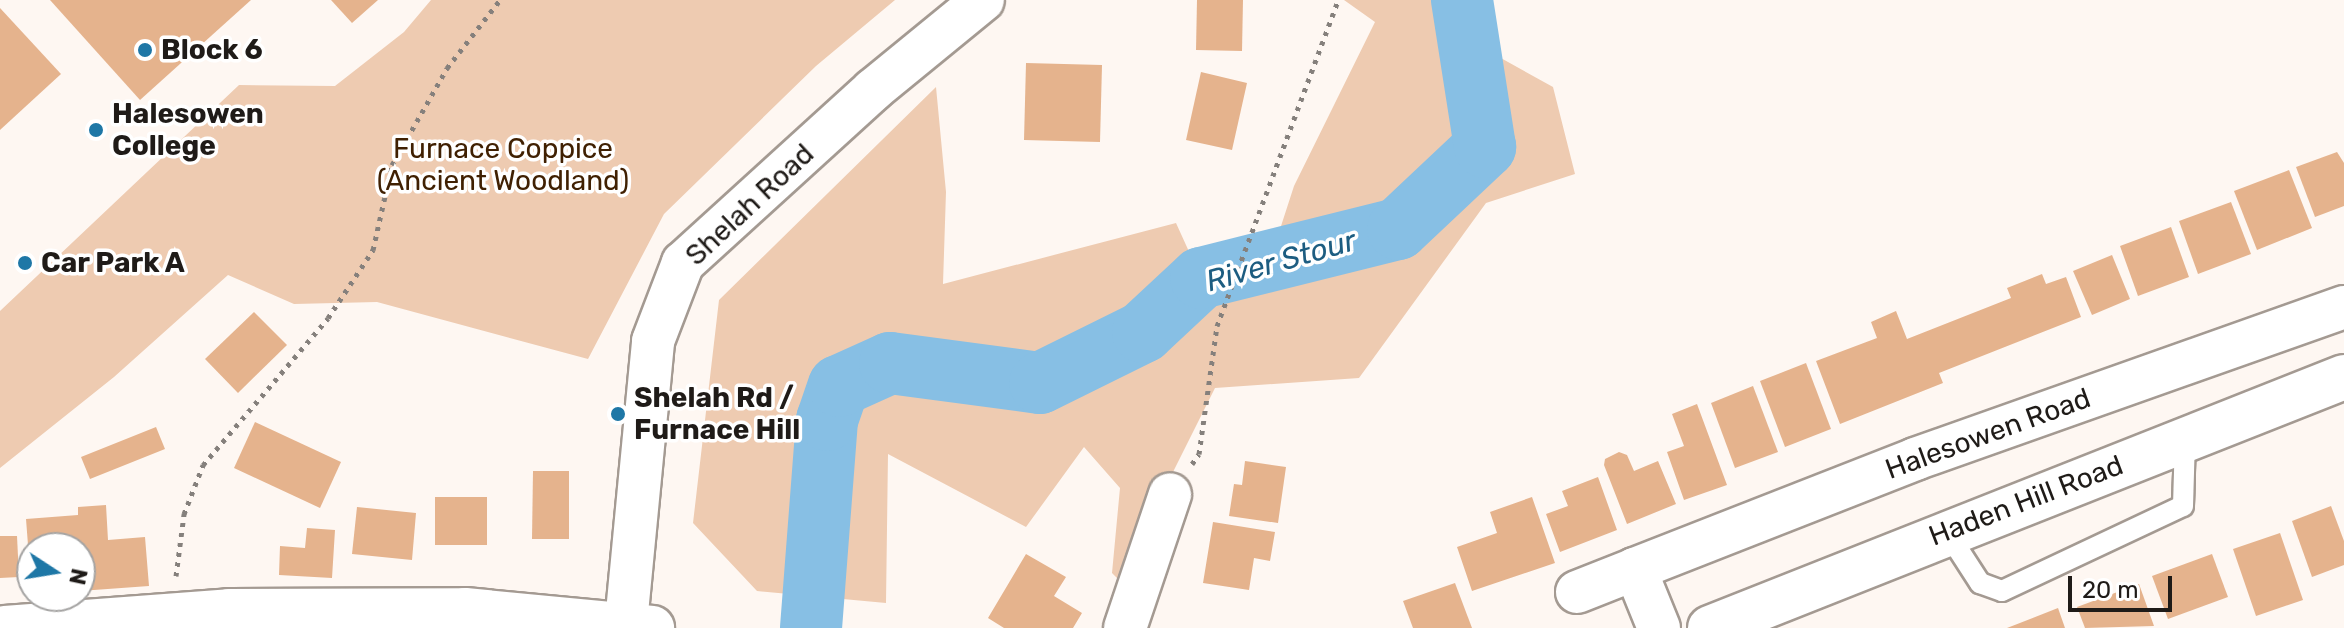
<!DOCTYPE html>
<style>
body{margin:0}
#map{position:relative;width:2344px;height:628px;overflow:hidden;background:#fef7f2;font-family:Rubik,sans-serif}
div>[style]{position:absolute}
[style*='--x']{left:calc(var(--x)*1px);top:calc(var(--y)*1px);width:calc(var(--w)*1px);rotate:calc(var(--a)*1deg)}
.green>*{inset:0;background:#eecbb1}
.river>*{height:62px;margin:-31px;padding:0 31px;transform-origin:31px;border-radius:31px;background:#87bfe4}
.building>*{inset:0;background:#e5b38d}
.path>*{height:5px;margin-top:-2.5px;transform-origin:0;background:repeating-linear-gradient(90deg,#85807c 0 4px,transparent 0 10px)}
.roads{filter:drop-shadow(2px 0 #a49a92) drop-shadow(-2px 0 #a49a92) drop-shadow(0 2px #a49a92) drop-shadow(0 -2px #a49a92)}
.service>*{height:20px;margin:-10px;padding:0 10px;transform-origin:10px;border-radius:10px;background:#fff}
.minor>*{height:42px;margin:-21px;padding:0 21px;transform-origin:21px;border-radius:21px;background:#fff}
.tertiary>*{height:44px;margin:-22px;padding:0 22px;transform-origin:22px;border-radius:22px;background:#fff}
.primary>*{height:44px;margin:-22px;padding:0 22px;transform-origin:22px;border-radius:22px;background:#fff}
.dots>*{width:22px;height:22px;translate:-50% -50%;box-sizing:border-box;border:4px solid #fff;border-radius:50%}
span{translate:-50% -50%;white-space:nowrap;text-align:center;line-height:1.15;-webkit-text-stroke:7px #fff;paint-order:stroke}
.poi-label{font-size:28px;color:#1f1b18;font-weight:700}
.left{translate:0 -50%;text-align:left}
.park-label{font-size:28px;color:#402002}
.street-label{font-size:28px;color:#1f1b18}
.water-label{font-size:30px;color:#1d5d81;font-style:italic}
.north{position:absolute;left:16px;top:532px;width:80px;height:80px;box-sizing:border-box;background:#fff;border:2px solid #a5a4a3;border-radius:50%;rotate:102deg;font-size:22px;font-weight:700;line-height:32px;text-align:center;color:#1f1b18}
.north::after{content:'';display:block;margin:auto;width:28px;height:36px;background:#1e77a6;clip-path:polygon(50% 0,100% 100%,50% 72%,0 100%)}
.scale{position:absolute;left:2068px;top:576px;width:104px;height:36px;box-sizing:border-box;border:4px solid #1f1b18;border-top:0;padding-left:10px;font-size:24px;line-height:28px;white-space:nowrap;color:#1f1b18;-webkit-text-stroke:6px #fff;paint-order:stroke}
</style>
<div id="map">
<div class="green">
<div style="clip-path:polygon(431px 0,895px 0,816px 66px,664px 214px,588px 359px,377px 302px,294px 304px,228px 275px,114px 377px,0 468px,0 311px,239px 85px,335px 86px,404px 32px)"></div>
<div style="clip-path:polygon(1344px 0,1468px 0,1481px 47px,1553px 87px,1575px 174px,1486px 203px,1359px 378px,1215px 388px,1166px 486px,1127px 588px,1112px 573px,1120px 488px,1084px 447px,1026px 527px,888px 454px,886px 603px,757px 591px,693px 523px,719px 300px,936px 87px,946px 192px,943px 284px,1176px 223px,1201px 278px,1270px 260px,1294px 186px,1375px 22px)"></div>
</div>
<div class="river">
<div style="--x:811;--y:628;--w:209;--a:-85.6"></div>
<div style="--x:827;--y:420;--w:36;--a:-71"></div>
<div style="--x:839;--y:386;--w:56;--a:-24.3"></div>
<div style="--x:890;--y:363;--w:151;--a:7.6"></div>
<div style="--x:1040;--y:383;--w:115;--a:-26.3"></div>
<div style="--x:1143;--y:332;--w:79;--a:-43"></div>
<div style="--x:1201;--y:278;--w:203;--a:-14"></div>
<div style="--x:1398;--y:229;--w:120;--a:-43.3"></div>
<div style="--x:1485;--y:147;--w:149;--a:-98.9"></div>
</div>
<div class="building">
<div style="clip-path:polygon(50px 0,251px 0,140px 100px)"></div>
<div style="clip-path:polygon(331px 0,378px 0,352px 23px)"></div>
<div style="clip-path:polygon(1197px 0,1243px 0,1242px 51px,1196px 50px)"></div>
<div style="clip-path:polygon(0 8px,61px 74px,0 130px)"></div>
<div style="clip-path:polygon(1026px 63px,1102px 65px,1100px 142px,1024px 140px)"></div>
<div style="clip-path:polygon(1201px 72px,1247px 83px,1232px 150px,1186px 140px)"></div>
<div style="clip-path:polygon(2337px 152px,2344px 163px,2344px 206px,2315px 217px,2296px 167px)"></div>
<div style="clip-path:polygon(2289px 170px,2312px 228px,2257px 250px,2234px 191px)"></div>
<div style="clip-path:polygon(2231px 202px,2251px 254px,2198px 274px,2179px 221px)"></div>
<div style="clip-path:polygon(2171px 227px,2189px 277px,2138px 296px,2120px 246px)"></div>
<div style="clip-path:polygon(2112px 255px,2130px 299px,2092px 315px,2073px 271px)"></div>
<div style="clip-path:polygon(2042px 274px,2046px 284px,2066px 277px,2081px 317px,1939px 373px,1943px 383px,1840px 424px,1816px 361px,1877px 338px,1871px 322px,1896px 311px,1907px 339px,2011px 298px,2007px 288px)"></div>
<div style="clip-path:polygon(254px 312px,287px 345px,238px 393px,205px 359px)"></div>
<div style="clip-path:polygon(1806px 363px,1831px 429px,1785px 447px,1760px 381px)"></div>
<div style="clip-path:polygon(1753px 386px,1778px 452px,1735px 468px,1711px 403px)"></div>
<div style="clip-path:polygon(1697px 404px,1727px 485px,1684px 500px,1667px 452px,1684px 446px,1672px 414px)"></div>
<div style="clip-path:polygon(255px 422px,341px 462px,320px 508px,234px 468px)"></div>
<div style="clip-path:polygon(156px 427px,165px 449px,90px 479px,81px 457px)"></div>
<div style="clip-path:polygon(1619px 452px,1627px 455px,1634px 471px,1658px 461px,1676px 504px,1627px 524px,1604px 465px,1605px 459px)"></div>
<div style="clip-path:polygon(1245px 461px,1286px 467px,1278px 523px,1229px 516px,1234px 484px,1242px 485px)"></div>
<div style="clip-path:polygon(533px 471px,569px 471px,569px 539px,532px 539px)"></div>
<div style="clip-path:polygon(1598px 477px,1617px 530px,1560px 552px,1546px 514px,1568px 506px,1562px 491px)"></div>
<div style="clip-path:polygon(435px 497px,487px 497px,487px 545px,435px 545px)"></div>
<div style="clip-path:polygon(1532px 497px,1555px 563px,1472px 591px,1457px 547px,1497px 533px,1490px 512px)"></div>
<div style="clip-path:polygon(106px 505px,108px 540px,145px 537px,149px 586px,80px 591px,80px 548px,32px 548px,30px 571px,26px 519px,78px 515px,78px 507px)"></div>
<div style="clip-path:polygon(2331px 506px,2344px 541px,2344px 565px,2312px 577px,2292px 521px)"></div>
<div style="clip-path:polygon(357px 507px,416px 513px,412px 560px,352px 554px)"></div>
<div style="clip-path:polygon(1213px 522px,1275px 532px,1270px 561px,1254px 558px,1249px 590px,1203px 583px)"></div>
<div style="clip-path:polygon(307px 528px,335px 530px,332px 578px,279px 575px,280px 546px,305px 548px)"></div>
<div style="clip-path:polygon(2280px 533px,2303px 600px,2256px 616px,2233px 549px)"></div>
<div style="clip-path:polygon(0 536px,17px 536px,19px 577px,0 578px)"></div>
<div style="clip-path:polygon(1026px 554px,1066px 577px,1054px 596px,1082px 613px,1073px 628px,1004px 628px,988px 618px)"></div>
<div style="clip-path:polygon(2212px 554px,2228px 597px,2168px 619px,2152px 576px)"></div>
<div style="clip-path:polygon(1455px 583px,1472px 628px,1413px 628px,1403px 601px)"></div>
<div style="clip-path:polygon(2139px 584px,2154px 626px,2085px 628px,2077px 607px)"></div>
<div style="clip-path:polygon(2058px 608px,2065px 628px,2007px 628px)"></div>
</div>
<div class="path">
<div style="--x:1192;--y:464;--w:12;--a:-55"></div>
<div style="--x:1199;--y:454;--w:129;--a:-82"></div>
<div style="--x:1217;--y:326;--w:348;--a:-69.6"></div>
<div style="--x:176;--y:576;--w:63;--a:-82.6"></div>
<div style="--x:184;--y:514;--w:53;--a:-68.8"></div>
<div style="--x:203;--y:465;--w:193;--a:-49.6"></div>
<div style="--x:328;--y:318;--w:82;--a:-56.5"></div>
<div style="--x:373;--y:250;--w:87;--a:-77.4"></div>
<div style="--x:392;--y:165;--w:112;--a:-60.4"></div>
<div style="--x:447;--y:68;--w:86;--a:-52.1"></div>
</div>
<div class="roads">
<div class="service">
<div style="--x:1947;--y:532;--w:61;--a:57.1"></div>
<div style="--x:1980;--y:583;--w:23;--a:20"></div>
<div style="--x:2002;--y:591;--w:200;--a:-25.2"></div>
<div style="--x:2183;--y:506;--w:67;--a:-88.3"></div>
</div>
<div class="minor">
<div style="--x:1577;--y:592;--w:62;--a:-21.6"></div>
<div style="--x:626;--y:623;--w:283;--a:-84.5"></div>
<div style="--x:653;--y:341;--w:84;--a:-69"></div>
<div style="--x:683;--y:263;--w:257;--a:-42.3"></div>
<div style="--x:873;--y:90;--w:142;--a:-39.3"></div>
<div style="--x:1125;--y:628;--w:141;--a:-71.4"></div>
<div style="--x:1659;--y:628;--w:64;--a:-112.1"></div>
<div style="--x:1635;--y:569;--w:301;--a:-21.4"></div>
<div style="--x:1915;--y:459;--w:455;--a:-19.5"></div>
</div>
<div class="tertiary">
<div style="--x:5;--y:628;--w:225;--a:-4.3"></div>
<div style="--x:229;--y:611;--w:236;--a:-0.2"></div>
<div style="--x:465;--y:610;--w:188;--a:5.5"></div>
</div>
<div class="primary">
<div style="--x:1710;--y:628;--w:682;--a:-21.6"></div>
</div>
</div>
<div class="dots">
<div style="left:145px;top:50px;background:#1e77a6"></div>
<div style="left:96px;top:130px;background:#1e77a6"></div>
<div style="left:25px;top:263px;background:#1e77a6"></div>
<div style="left:618px;top:414px;background:#1e77a6"></div>
</div>
<div class="poi-label">
<span class="left" style="left:161px;top:50px">Block 6</span>
<span class="left" style="left:112px;top:130px">Halesowen<br>College</span>
<span class="left" style="left:41px;top:263px">Car Park A</span>
<span class="left" style="left:634px;top:414px">Shelah Rd /<br>Furnace Hill</span>
</div>
<div class="park-label">
<span style="left:503px;top:165px">Furnace Coppice<br>(Ancient Woodland)</span>
</div>
<div class="street-label">
<span style="left:750px;top:205px;rotate:-43deg">Shelah Road</span>
<span style="left:1988px;top:434px;rotate:-20deg">Halesowen Road</span>
<span style="left:2026px;top:501px;rotate:-21deg">Haden Hill Road</span>
</div>
<div class="water-label">
<span style="left:1281px;top:261px;rotate:-16deg">River Stour</span>
</div>
<div class="north">N</div>
<div class="scale">20 m</div>
</div>
